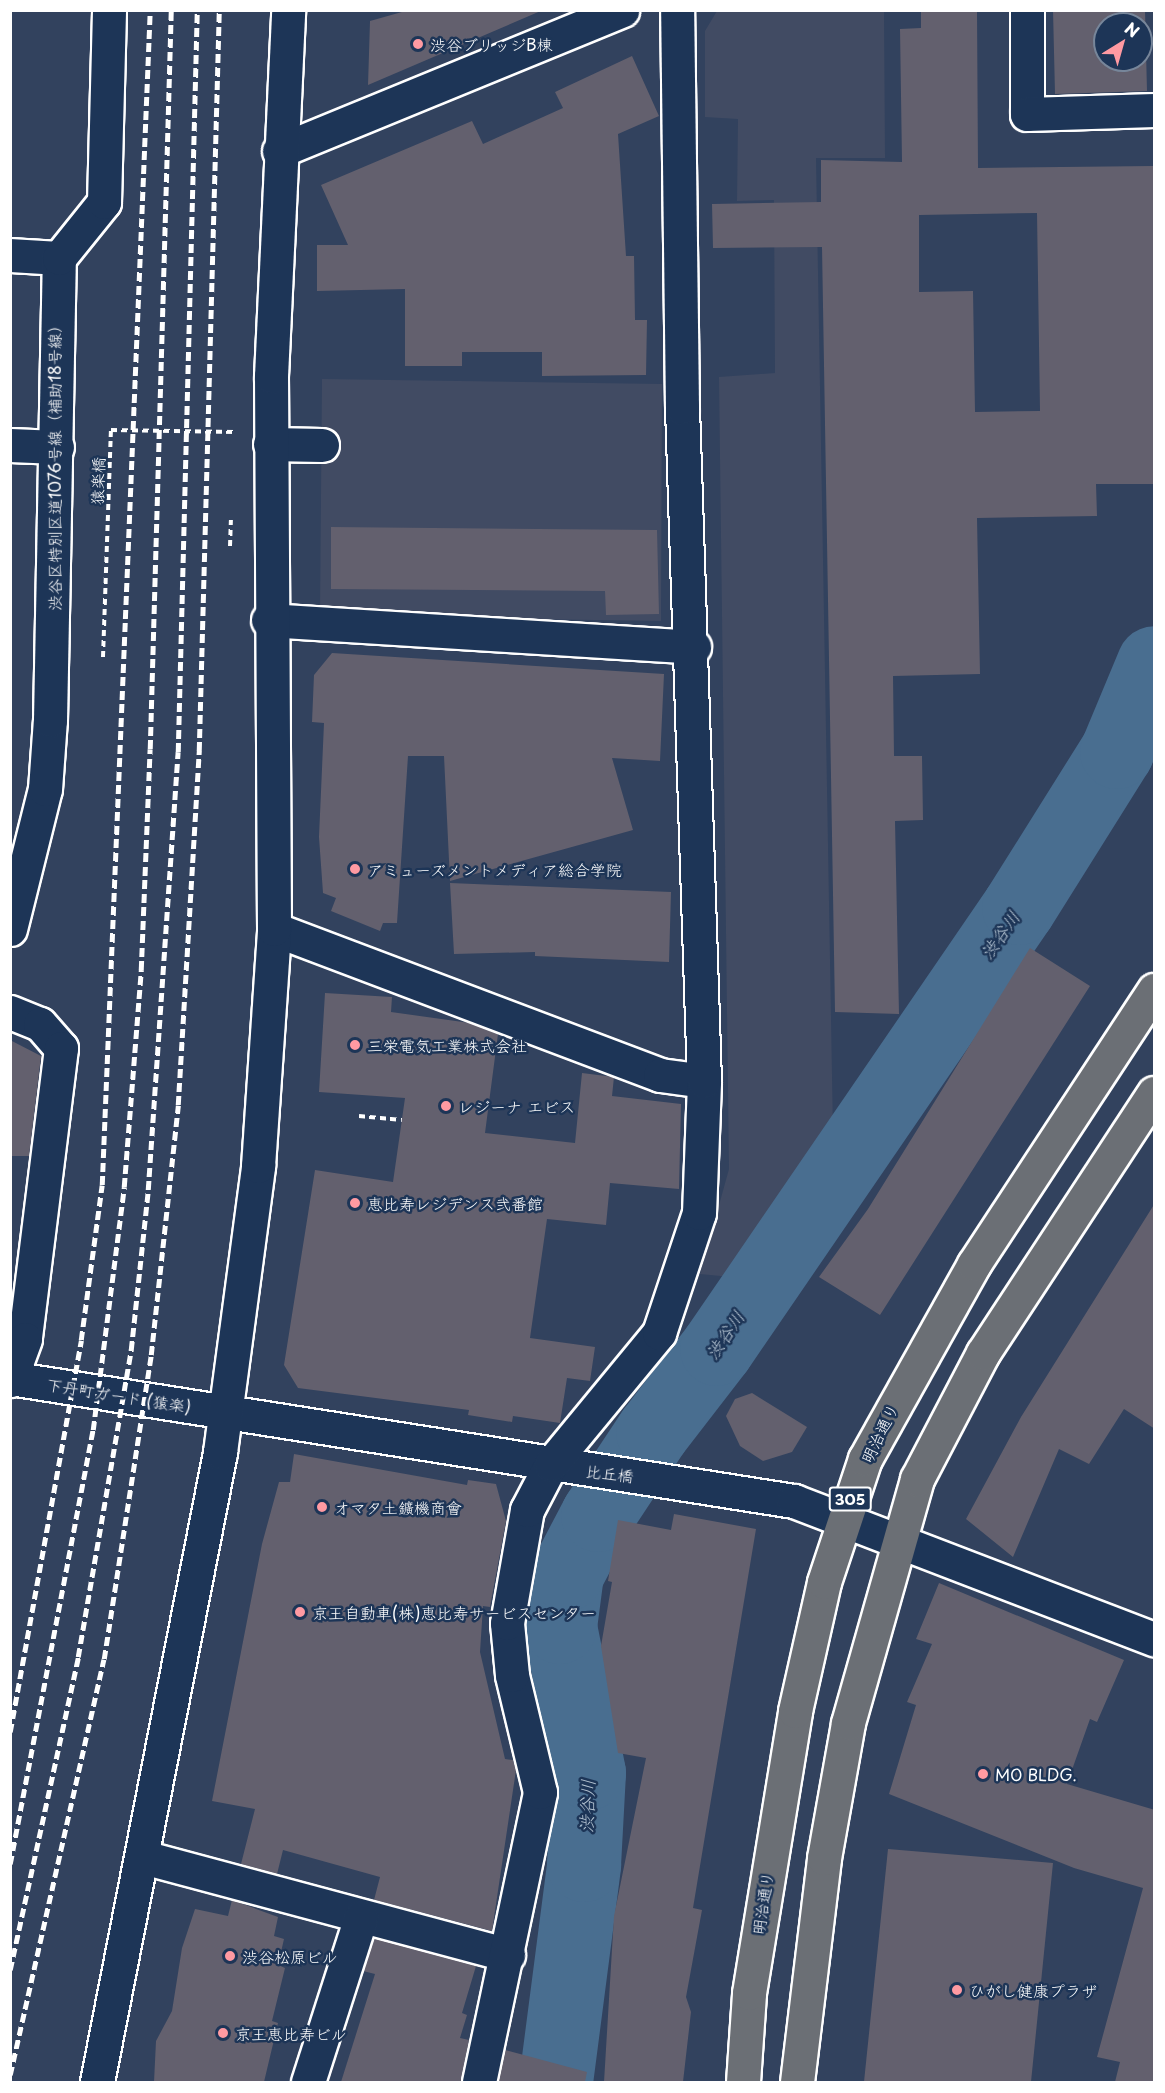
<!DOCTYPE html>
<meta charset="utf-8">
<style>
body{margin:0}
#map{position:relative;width:1165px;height:2093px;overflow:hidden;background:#32425e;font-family:"Playpen Sans","Klee One",sans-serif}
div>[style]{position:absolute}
.built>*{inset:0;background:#414b63}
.river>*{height:74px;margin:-37px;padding:0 37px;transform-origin:37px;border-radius:37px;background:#496e90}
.building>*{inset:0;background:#63606e}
.path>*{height:4px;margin-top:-2px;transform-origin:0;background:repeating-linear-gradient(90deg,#fff 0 6px,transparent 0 10.5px)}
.roads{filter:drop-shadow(2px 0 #fff) drop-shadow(-2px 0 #fff) drop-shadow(0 2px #fff) drop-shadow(0 -2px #fff)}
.minor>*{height:33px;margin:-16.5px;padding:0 16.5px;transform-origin:16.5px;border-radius:16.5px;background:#1d3557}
.major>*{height:33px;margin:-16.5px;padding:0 16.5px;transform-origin:16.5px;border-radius:16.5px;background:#6b6f75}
.rail>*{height:4.5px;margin-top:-2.25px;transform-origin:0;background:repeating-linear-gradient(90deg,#fff 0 9px,transparent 0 13.5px)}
.path-bridge>*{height:4px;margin-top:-2px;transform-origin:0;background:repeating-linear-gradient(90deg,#fff 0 6px,transparent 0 10.5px)}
.dots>*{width:16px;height:16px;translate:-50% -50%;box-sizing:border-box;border:3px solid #1d3557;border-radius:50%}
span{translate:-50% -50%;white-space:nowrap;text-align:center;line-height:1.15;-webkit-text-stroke:5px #1d3557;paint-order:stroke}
.shield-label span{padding:2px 4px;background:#1d3557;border:2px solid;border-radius:4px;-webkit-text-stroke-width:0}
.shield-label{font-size:15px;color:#fff;font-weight:700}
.poi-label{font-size:16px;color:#fff}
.left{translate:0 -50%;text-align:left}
.street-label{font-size:16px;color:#fff}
.water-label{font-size:18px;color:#b6c5d3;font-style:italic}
.frame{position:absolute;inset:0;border:12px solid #fff;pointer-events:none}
.north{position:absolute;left:1093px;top:12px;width:60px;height:60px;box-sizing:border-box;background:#1d3557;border:2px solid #77869a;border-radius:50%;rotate:37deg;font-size:16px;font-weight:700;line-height:24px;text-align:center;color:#fff}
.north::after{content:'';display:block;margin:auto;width:21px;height:27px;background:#ff9aa2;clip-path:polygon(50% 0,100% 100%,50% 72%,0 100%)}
</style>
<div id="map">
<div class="built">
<i style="clip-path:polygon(717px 11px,884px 11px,885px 158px,816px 158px,833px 1132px,731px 1277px,700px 1274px,729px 1169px,719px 377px,775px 373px,774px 200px,737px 201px,738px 119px,705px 117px,705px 31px)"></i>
<i style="clip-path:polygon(322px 379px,662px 384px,661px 621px,320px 616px)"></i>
</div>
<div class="river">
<i style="left:556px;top:2082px;width:219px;rotate:-82.6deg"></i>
<i style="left:584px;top:1865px;width:92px;rotate:-86.9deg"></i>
<i style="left:589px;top:1773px;width:149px;rotate:-101.2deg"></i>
<i style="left:560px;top:1627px;width:53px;rotate:-82.5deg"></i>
<i style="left:567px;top:1574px;width:67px;rotate:-62.3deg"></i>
<i style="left:598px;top:1515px;width:100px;rotate:-56.5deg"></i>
<i style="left:653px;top:1432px;width:105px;rotate:-52.4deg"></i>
<i style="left:717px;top:1349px;width:534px;rotate:-55.6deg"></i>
<i style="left:1019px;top:908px;width:184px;rotate:-57.9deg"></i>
<i style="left:1117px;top:752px;width:96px;rotate:-67.4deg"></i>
</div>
<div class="building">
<i style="clip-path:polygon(409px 10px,543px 10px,368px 85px,370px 21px)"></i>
<i style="clip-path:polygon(evenodd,921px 10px,977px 10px,978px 168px,1153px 166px,1155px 484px,1096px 484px,1097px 516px,977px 518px,980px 674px,893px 676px,894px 756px,922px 756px,923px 820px,895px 821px,899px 1014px,835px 1012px,822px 247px,713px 248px,712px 204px,821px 202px,821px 160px,902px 162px,900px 29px,921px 28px,921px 10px,1037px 213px,1040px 411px,975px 412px,973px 291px,919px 292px,919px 215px,1037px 213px)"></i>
<i style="clip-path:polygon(evenodd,1053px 10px,1145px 10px,1147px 91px,1055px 94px,1053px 10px,1105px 24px,1141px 24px,1141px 60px,1105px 60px,1105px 24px)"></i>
<i style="clip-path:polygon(632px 56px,659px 116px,618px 134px,626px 256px,634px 256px,635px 320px,647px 320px,646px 375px,542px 376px,542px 352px,462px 352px,462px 366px,405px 366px,405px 289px,317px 291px,317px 245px,348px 245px,321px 185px,472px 121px,483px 144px,563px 108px,555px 92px)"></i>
<i style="clip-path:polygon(331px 527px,657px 530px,659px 614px,606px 615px,605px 591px,331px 589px)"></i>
<i style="clip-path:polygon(332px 653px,664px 674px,660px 761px,612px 758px,633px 830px,450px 881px,444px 756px,408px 756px,397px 923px,383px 923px,380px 931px,331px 911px,336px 898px,323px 893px,319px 837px,324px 723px,312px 722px,314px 675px)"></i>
<i style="clip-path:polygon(450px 883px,671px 892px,669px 962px,535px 956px,535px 952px,454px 954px)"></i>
<i style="clip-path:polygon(1030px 948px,1090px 986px,880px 1315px,819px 1277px,868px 1209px)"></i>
<i style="clip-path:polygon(325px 993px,392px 997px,391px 1012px,470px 1023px,498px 1034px,485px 1133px,575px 1143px,582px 1073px,614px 1077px,612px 1096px,681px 1104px,679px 1189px,610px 1183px,606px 1225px,547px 1219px,530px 1338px,595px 1347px,590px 1381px,567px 1378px,560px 1423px,513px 1416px,512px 1422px,468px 1415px,469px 1410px,298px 1388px,284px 1365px,315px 1170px,393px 1182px,405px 1098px,319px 1092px)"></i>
<i style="clip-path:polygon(10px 1040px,41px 1056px,29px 1156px,10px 1156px)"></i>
<i style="clip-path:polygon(1155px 1203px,1155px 1429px,1124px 1409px,1089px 1464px,1059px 1449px,1013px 1557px,966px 1519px,1021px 1417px)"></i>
<i style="clip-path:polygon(752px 1393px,807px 1427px,792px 1452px,763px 1461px,740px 1446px,726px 1416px,735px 1399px)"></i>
<i style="clip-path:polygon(294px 1454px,467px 1485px,468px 1480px,496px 1484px,506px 1521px,490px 1607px,483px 1606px,480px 1652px,505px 1759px,513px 1760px,516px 1770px,492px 1931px,374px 1900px,380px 1877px,283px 1850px,277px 1874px,241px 1864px,255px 1809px,212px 1801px,262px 1544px,279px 1482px,290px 1482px)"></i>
<i style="clip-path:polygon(674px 1514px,756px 1529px,693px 1908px,702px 1910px,686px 1997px,691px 2012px,683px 2082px,604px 2082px,614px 1916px,646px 1758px,618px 1753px,601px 1646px,612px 1582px,608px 1581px,618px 1520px,671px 1530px)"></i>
<i style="clip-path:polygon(939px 1583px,1124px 1660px,1097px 1722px,1090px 1719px,1067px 1784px,1155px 1810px,1155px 2082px,1115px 2082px,1120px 2062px,1097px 2057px,1143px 1888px,1074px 1868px,889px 1794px,916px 1705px,907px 1702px,932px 1644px,916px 1639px)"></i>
<i style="clip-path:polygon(888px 1849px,1053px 1863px,1031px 2082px,864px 2082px)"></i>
<i style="clip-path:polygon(232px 1900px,278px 1917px,274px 1936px,284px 1939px,278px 1965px,285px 1968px,272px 2021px,278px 2023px,264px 2082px,154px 2082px,156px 2041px,172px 2011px,182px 1948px,195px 1909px,228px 1916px)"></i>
<i style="clip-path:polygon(374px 1938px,476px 1966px,462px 2013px,467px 2015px,460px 2038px,469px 2040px,461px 2082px,341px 2082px,375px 1974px,363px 1971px)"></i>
<i style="clip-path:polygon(505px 2050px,587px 2072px,585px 2082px,498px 2082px)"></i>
</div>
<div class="path">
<i style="left:230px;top:546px;width:26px;rotate:-88deg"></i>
<i style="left:103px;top:657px;width:227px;rotate:-88deg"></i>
<i style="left:359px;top:1116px;width:43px;rotate:5.3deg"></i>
</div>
<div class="roads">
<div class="minor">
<i style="left:1027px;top:10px;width:104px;rotate:90deg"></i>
<i style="left:1027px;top:114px;width:127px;rotate:-1.8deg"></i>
<i style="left:279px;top:151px;width:371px;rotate:-22.3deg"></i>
<i style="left:10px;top:255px;width:49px;rotate:3.5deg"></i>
<i style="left:270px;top:444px;width:52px;rotate:1.1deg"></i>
<i style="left:10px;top:445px;width:47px;rotate:2.4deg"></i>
<i style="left:268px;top:620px;width:427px;rotate:3.6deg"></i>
<i style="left:10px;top:929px;width:144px;rotate:-76deg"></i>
<i style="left:45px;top:789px;width:69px;rotate:-85.9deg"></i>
<i style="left:50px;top:720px;width:462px;rotate:-88.9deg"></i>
<i style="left:59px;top:258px;width:72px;rotate:-51.2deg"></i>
<i style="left:104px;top:202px;width:192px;rotate:-88.5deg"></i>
<i style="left:274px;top:929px;width:413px;rotate:20.7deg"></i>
<i style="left:660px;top:1075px;width:44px;rotate:7.8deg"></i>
<i style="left:10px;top:1012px;width:32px;rotate:22deg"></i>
<i style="left:40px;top:1024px;width:32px;rotate:49deg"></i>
<i style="left:61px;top:1048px;width:293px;rotate:97.1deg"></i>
<i style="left:25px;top:1339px;width:44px;rotate:110.1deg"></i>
<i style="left:10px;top:1378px;width:794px;rotate:8.92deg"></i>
<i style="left:794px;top:1501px;width:386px;rotate:21deg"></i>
<i style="left:143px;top:1857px;width:378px;rotate:15deg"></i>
<i style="left:97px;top:2082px;width:642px;rotate:-78.95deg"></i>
<i style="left:220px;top:1452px;width:289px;rotate:-82.4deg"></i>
<i style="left:258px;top:1166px;width:238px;rotate:-86.1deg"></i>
<i style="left:274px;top:929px;width:553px;rotate:-90.31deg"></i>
<i style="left:271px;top:376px;width:366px;rotate:-87.3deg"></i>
<i style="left:308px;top:2082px;width:173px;rotate:-72.2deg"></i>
<i style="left:479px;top:2082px;width:296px;rotate:-78.1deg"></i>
<i style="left:540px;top:1792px;width:120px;rotate:-103.5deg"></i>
<i style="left:512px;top:1675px;width:52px;rotate:-95.5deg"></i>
<i style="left:507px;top:1623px;width:115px;rotate:-80deg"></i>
<i style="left:527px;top:1510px;width:52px;rotate:-62.4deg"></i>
<i style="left:551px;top:1464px;width:170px;rotate:-50.5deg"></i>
<i style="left:659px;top:1333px;width:126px;rotate:-71.6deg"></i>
<i style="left:699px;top:1213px;width:132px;rotate:-87.8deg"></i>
<i style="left:704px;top:1081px;width:674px;rotate:-91.87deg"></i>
<i style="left:682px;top:407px;width:397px;rotate:-90.7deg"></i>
</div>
<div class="major">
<i style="left:743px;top:2082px;width:89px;rotate:-86.1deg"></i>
<i style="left:749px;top:1993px;width:286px;rotate:-80.7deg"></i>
<i style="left:795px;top:1711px;width:132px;rotate:-77.3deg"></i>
<i style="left:824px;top:1582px;width:130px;rotate:-71.6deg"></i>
<i style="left:865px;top:1459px;width:223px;rotate:-60.8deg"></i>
<i style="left:974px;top:1264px;width:328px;rotate:-56.7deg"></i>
<i style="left:797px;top:2082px;width:226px;rotate:-83.1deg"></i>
<i style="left:824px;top:1858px;width:137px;rotate:-79.9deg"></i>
<i style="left:848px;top:1723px;width:254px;rotate:-74.2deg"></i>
<i style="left:917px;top:1479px;width:142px;rotate:-62.4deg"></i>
<i style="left:983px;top:1353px;width:311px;rotate:-56.7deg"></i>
</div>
</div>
<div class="rail">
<i style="left:10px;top:1732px;width:398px;rotate:-79.7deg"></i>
<i style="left:81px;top:1340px;width:156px;rotate:-82.3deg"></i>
<i style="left:102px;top:1185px;width:1176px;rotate:-87.66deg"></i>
<i style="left:10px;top:1864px;width:442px;rotate:-79.2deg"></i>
<i style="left:93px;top:1430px;width:245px;rotate:-82.7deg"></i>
<i style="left:124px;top:1187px;width:218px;rotate:-85.5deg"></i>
<i style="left:141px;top:970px;width:221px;rotate:-87.7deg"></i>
<i style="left:150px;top:749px;width:739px;rotate:-88.37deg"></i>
<i style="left:10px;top:1970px;width:320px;rotate:-77.7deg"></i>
<i style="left:78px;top:1657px;width:312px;rotate:-80.2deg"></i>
<i style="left:131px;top:1350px;width:161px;rotate:-83.9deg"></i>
<i style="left:148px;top:1190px;width:439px;rotate:-86.1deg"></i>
<i style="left:178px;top:752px;width:742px;rotate:-88.53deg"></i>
<i style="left:10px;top:2075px;width:426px;rotate:-77.3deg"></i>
<i style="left:104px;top:1659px;width:308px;rotate:-81.2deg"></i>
<i style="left:151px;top:1355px;width:251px;rotate:-83.8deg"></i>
<i style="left:178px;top:1105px;width:355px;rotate:-86.6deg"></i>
<i style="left:199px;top:751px;width:741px;rotate:-88.45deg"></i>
</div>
<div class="path-bridge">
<i style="left:111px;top:430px;width:124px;rotate:0.9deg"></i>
</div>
<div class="dots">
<i style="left:418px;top:44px;background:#ff9aa2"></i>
<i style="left:355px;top:869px;background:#ff9aa2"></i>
<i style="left:355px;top:1045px;background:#ff9aa2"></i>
<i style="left:446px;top:1106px;background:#ff9aa2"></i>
<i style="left:355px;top:1203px;background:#ff9aa2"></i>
<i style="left:322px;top:1507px;background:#ff9aa2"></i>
<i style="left:300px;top:1612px;background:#ff9aa2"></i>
<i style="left:983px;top:1774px;background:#ff9aa2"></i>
<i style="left:230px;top:1956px;background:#ff9aa2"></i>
<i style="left:957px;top:1990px;background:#ff9aa2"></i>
<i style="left:223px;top:2033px;background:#ff9aa2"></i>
</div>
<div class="shield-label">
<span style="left:850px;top:1499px">305</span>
</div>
<div class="poi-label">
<span class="left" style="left:430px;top:44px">渋谷ブリッジB棟</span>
<span class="left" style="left:367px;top:869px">アミューズメントメディア総合学院</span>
<span class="left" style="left:367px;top:1045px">三栄電気工業株式会社</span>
<span class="left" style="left:458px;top:1106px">レジーナ エビス</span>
<span class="left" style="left:367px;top:1203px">恵比寿レジデンス弐番館</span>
<span class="left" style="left:334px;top:1507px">オマタ土鑛機商會</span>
<span class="left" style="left:312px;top:1612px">京王自動車(株)恵比寿サービスセンター</span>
<span class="left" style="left:995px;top:1774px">MO BLDG.</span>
<span class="left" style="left:242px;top:1956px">渋谷松原ビル</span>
<span class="left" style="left:969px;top:1990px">ひがし健康プラザ</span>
<span class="left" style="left:235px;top:2033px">京王恵比寿ビル</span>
</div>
<div class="street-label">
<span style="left:54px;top:464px;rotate:-90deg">渋谷区特別区道1076号線（補助18号線）</span>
<span style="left:97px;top:481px;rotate:-88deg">猿楽橋</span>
<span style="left:119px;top:1395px;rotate:9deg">下丹町ガード (猿楽)</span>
<span style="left:879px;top:1433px;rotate:-64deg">明治通り</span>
<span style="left:610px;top:1473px;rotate:7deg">比丘橋</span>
<span style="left:762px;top:1903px;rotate:-82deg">明治通り</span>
</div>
<div class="water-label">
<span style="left:1000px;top:935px;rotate:-55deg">渋谷川</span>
<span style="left:725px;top:1335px;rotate:-56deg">渋谷川</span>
<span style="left:587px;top:1806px;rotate:-88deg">渋谷川</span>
</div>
<div class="frame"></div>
<div class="north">N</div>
</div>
